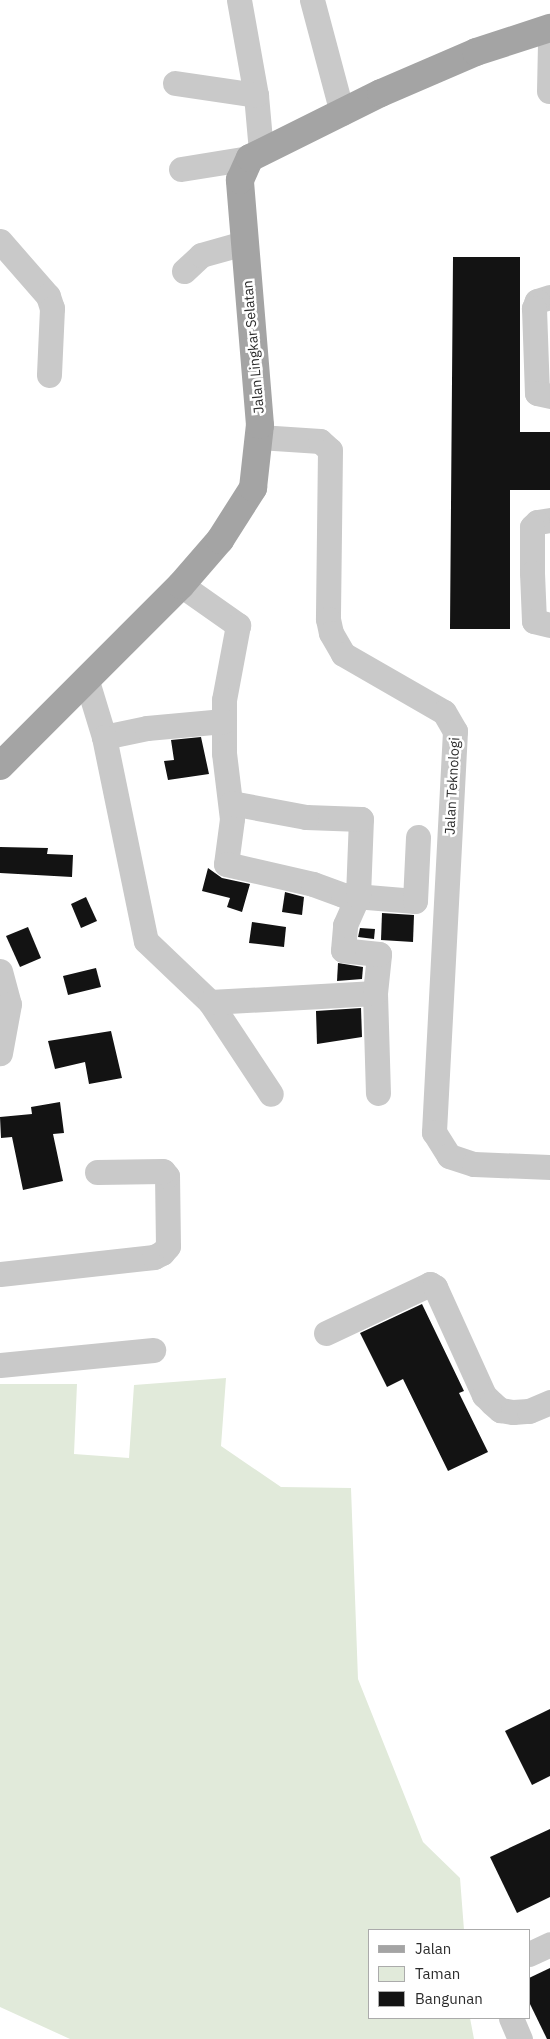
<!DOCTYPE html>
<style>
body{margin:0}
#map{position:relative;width:550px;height:2039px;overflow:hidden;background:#fff;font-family:"IBM Plex Sans",sans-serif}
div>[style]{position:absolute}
.green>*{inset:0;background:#e1eada}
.building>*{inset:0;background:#131313}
.minor>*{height:25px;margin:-12.5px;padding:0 12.5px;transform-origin:12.5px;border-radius:12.5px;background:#c9c9c9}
.major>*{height:28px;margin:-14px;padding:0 14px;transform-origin:14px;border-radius:14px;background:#a4a4a4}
span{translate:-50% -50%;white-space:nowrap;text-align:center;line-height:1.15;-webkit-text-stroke:5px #fff;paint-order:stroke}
.street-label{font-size:14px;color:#2c2c2c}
.legend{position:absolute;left:368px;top:1929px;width:162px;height:90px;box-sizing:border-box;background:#fff;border:1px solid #ababab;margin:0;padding:6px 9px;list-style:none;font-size:15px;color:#2c2c2c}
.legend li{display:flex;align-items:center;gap:10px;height:25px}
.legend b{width:25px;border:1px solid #ababab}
</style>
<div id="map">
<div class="green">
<i style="clip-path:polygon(226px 1378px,221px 1446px,281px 1487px,351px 1488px,358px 1679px,423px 1842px,460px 1878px,464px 1930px,369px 1930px,369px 2018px,470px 2018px,474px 2039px,70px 2039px,0 2007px,0 1384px,77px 1384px,74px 1454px,129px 1458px,134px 1385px)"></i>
</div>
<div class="building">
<i style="clip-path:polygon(453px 257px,520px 257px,520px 432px,550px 432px,550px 490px,510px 490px,510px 629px,450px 629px)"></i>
<i style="clip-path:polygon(201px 737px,209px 774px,168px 780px,164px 761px,174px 760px,171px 740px)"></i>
<i style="clip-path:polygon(0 847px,48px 848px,47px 854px,73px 855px,72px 877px,0 873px)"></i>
<i style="clip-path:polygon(208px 868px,222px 878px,250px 884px,242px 912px,227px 907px,230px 898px,202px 891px)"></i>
<i style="clip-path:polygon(285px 892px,304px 897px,302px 915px,282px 912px)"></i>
<i style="clip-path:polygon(86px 897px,97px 921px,81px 928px,71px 904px)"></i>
<i style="clip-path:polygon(382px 913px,414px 915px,413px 942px,381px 940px)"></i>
<i style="clip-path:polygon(252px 922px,286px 927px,284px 947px,249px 943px)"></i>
<i style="clip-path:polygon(28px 927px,41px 958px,20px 967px,6px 936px)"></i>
<i style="clip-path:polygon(360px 928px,375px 929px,374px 939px,358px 937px)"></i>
<i style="clip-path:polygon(338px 963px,363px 967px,362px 979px,337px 981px)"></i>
<i style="clip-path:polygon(96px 968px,101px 987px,68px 995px,63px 976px)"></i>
<i style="clip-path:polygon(361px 1008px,362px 1037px,317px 1044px,316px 1011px)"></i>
<i style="clip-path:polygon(111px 1031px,122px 1078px,89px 1084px,85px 1062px,55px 1069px,48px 1041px)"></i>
<i style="clip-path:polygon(60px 1102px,64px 1133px,53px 1134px,63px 1181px,23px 1190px,12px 1137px,1px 1138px,0 1117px,32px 1114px,31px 1107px)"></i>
<i style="clip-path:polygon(422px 1304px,464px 1391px,459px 1393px,488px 1452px,448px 1471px,403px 1379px,387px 1387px,360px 1333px)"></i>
<i style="clip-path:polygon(550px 1709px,550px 1776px,532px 1785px,505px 1731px)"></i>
<i style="clip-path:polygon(550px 1829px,550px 1897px,517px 1913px,490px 1857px)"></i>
<i style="clip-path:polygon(550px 1968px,550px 2039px,547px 2039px,529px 2002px,529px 1978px)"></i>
</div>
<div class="minor">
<i style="left:239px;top:0;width:97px;rotate:79.9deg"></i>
<i style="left:256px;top:95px;width:56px;rotate:84.9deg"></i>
<i style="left:312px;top:0;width:117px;rotate:75.1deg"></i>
<i style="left:175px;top:83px;width:82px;rotate:8.4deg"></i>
<i style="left:549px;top:91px;width:47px;rotate:-88.8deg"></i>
<i style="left:181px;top:169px;width:70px;rotate:-9.1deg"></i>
<i style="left:0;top:241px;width:73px;rotate:48.9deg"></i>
<i style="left:48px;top:296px;width:13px;rotate:72deg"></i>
<i style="left:52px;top:308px;width:67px;rotate:92.6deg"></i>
<i style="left:184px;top:271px;width:23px;rotate:-43deg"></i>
<i style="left:201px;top:255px;width:45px;rotate:-15.6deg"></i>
<i style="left:550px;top:297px;width:14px;rotate:163deg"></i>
<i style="left:537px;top:301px;width:8px;rotate:113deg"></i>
<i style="left:534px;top:308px;width:85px;rotate:88deg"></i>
<i style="left:537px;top:393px;width:13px;rotate:13deg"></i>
<i style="left:259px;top:437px;width:61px;rotate:3.8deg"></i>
<i style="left:320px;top:441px;width:13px;rotate:42deg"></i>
<i style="left:330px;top:450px;width:169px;rotate:90.7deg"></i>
<i style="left:328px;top:619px;width:14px;rotate:78deg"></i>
<i style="left:331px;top:633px;width:24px;rotate:60deg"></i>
<i style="left:343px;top:654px;width:116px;rotate:29.9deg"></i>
<i style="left:444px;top:712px;width:22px;rotate:60deg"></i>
<i style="left:455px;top:731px;width:402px;rotate:93deg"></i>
<i style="left:434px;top:1132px;width:28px;rotate:58deg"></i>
<i style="left:449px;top:1156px;width:26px;rotate:18deg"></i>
<i style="left:474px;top:1164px;width:76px;rotate:2.3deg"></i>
<i style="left:550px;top:520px;width:13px;rotate:171deg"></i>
<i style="left:537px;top:522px;width:7px;rotate:135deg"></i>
<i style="left:532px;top:527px;width:46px;rotate:90deg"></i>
<i style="left:532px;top:573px;width:48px;rotate:87.6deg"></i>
<i style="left:534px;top:621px;width:16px;rotate:14deg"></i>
<i style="left:181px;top:585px;width:70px;rotate:35.1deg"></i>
<i style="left:238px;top:625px;width:76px;rotate:100.6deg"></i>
<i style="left:224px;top:700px;width:53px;rotate:90deg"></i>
<i style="left:224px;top:753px;width:66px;rotate:83.1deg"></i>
<i style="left:232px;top:819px;width:45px;rotate:97.6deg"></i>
<i style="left:226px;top:864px;width:89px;rotate:12.9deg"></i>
<i style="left:313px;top:884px;width:32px;rotate:20deg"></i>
<i style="left:343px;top:895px;width:72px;rotate:4.8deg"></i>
<i style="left:415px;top:901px;width:64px;rotate:-87.3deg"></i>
<i style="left:86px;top:678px;width:62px;rotate:73deg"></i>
<i style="left:104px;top:737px;width:44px;rotate:-11.8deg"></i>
<i style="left:147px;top:728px;width:77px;rotate:-5.2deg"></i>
<i style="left:104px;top:737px;width:208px;rotate:78.4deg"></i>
<i style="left:146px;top:941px;width:88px;rotate:43.6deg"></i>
<i style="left:210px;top:1002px;width:110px;rotate:56.5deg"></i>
<i style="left:0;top:971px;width:34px;rotate:75deg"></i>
<i style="left:9px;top:1004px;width:50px;rotate:100.4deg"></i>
<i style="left:375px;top:993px;width:100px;rotate:88.3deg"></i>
<i style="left:210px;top:1002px;width:165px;rotate:-3.1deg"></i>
<i style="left:375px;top:993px;width:39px;rotate:-84deg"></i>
<i style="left:379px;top:954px;width:36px;rotate:-174deg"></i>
<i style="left:343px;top:950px;width:25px;rotate:-85deg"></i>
<i style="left:345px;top:925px;width:32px;rotate:-66deg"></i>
<i style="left:358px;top:896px;width:77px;rotate:-87.8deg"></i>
<i style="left:361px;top:819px;width:55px;rotate:-177.9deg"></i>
<i style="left:306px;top:817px;width:76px;rotate:-169.4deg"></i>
<i style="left:0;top:1274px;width:155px;rotate:-6.3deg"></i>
<i style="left:154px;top:1257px;width:9px;rotate:-27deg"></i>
<i style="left:162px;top:1253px;width:9px;rotate:-49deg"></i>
<i style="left:168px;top:1246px;width:70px;rotate:-90.8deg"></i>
<i style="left:167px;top:1176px;width:6px;rotate:-129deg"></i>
<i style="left:163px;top:1171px;width:66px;rotate:179.1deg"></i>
<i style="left:326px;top:1333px;width:115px;rotate:-25.2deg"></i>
<i style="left:430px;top:1284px;width:6px;rotate:31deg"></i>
<i style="left:435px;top:1287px;width:119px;rotate:65.6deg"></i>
<i style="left:484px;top:1395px;width:11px;rotate:45deg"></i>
<i style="left:492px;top:1403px;width:11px;rotate:41deg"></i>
<i style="left:500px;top:1410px;width:13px;rotate:9deg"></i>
<i style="left:513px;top:1412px;width:16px;rotate:-4deg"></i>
<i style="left:529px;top:1411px;width:23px;rotate:-23deg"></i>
<i style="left:0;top:1365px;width:154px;rotate:-5.6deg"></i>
<i style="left:529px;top:1954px;width:23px;rotate:-25deg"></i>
<i style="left:511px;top:2018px;width:23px;rotate:67deg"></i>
</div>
<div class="major">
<i style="left:0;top:766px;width:256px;rotate:-45deg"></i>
<i style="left:181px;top:585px;width:60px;rotate:-49.1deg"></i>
<i style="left:220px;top:540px;width:62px;rotate:-57.6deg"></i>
<i style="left:253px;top:488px;width:63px;rotate:-83.7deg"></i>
<i style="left:260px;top:425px;width:246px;rotate:-94.7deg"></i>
<i style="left:240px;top:180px;width:24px;rotate:-66deg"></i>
<i style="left:250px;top:158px;width:146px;rotate:-26.4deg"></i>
<i style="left:381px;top:93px;width:103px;rotate:-23.3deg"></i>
<i style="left:476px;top:52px;width:78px;rotate:-18deg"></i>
</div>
<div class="street-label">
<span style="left:253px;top:347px;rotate:-95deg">Jalan Lingkar Selatan</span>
<span style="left:452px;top:786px;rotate:-87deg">Jalan Teknologi</span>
</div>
<ul class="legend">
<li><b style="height:6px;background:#a4a4a4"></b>Jalan</li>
<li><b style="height:14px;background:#e1eada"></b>Taman</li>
<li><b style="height:14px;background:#131313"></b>Bangunan</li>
</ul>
</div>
